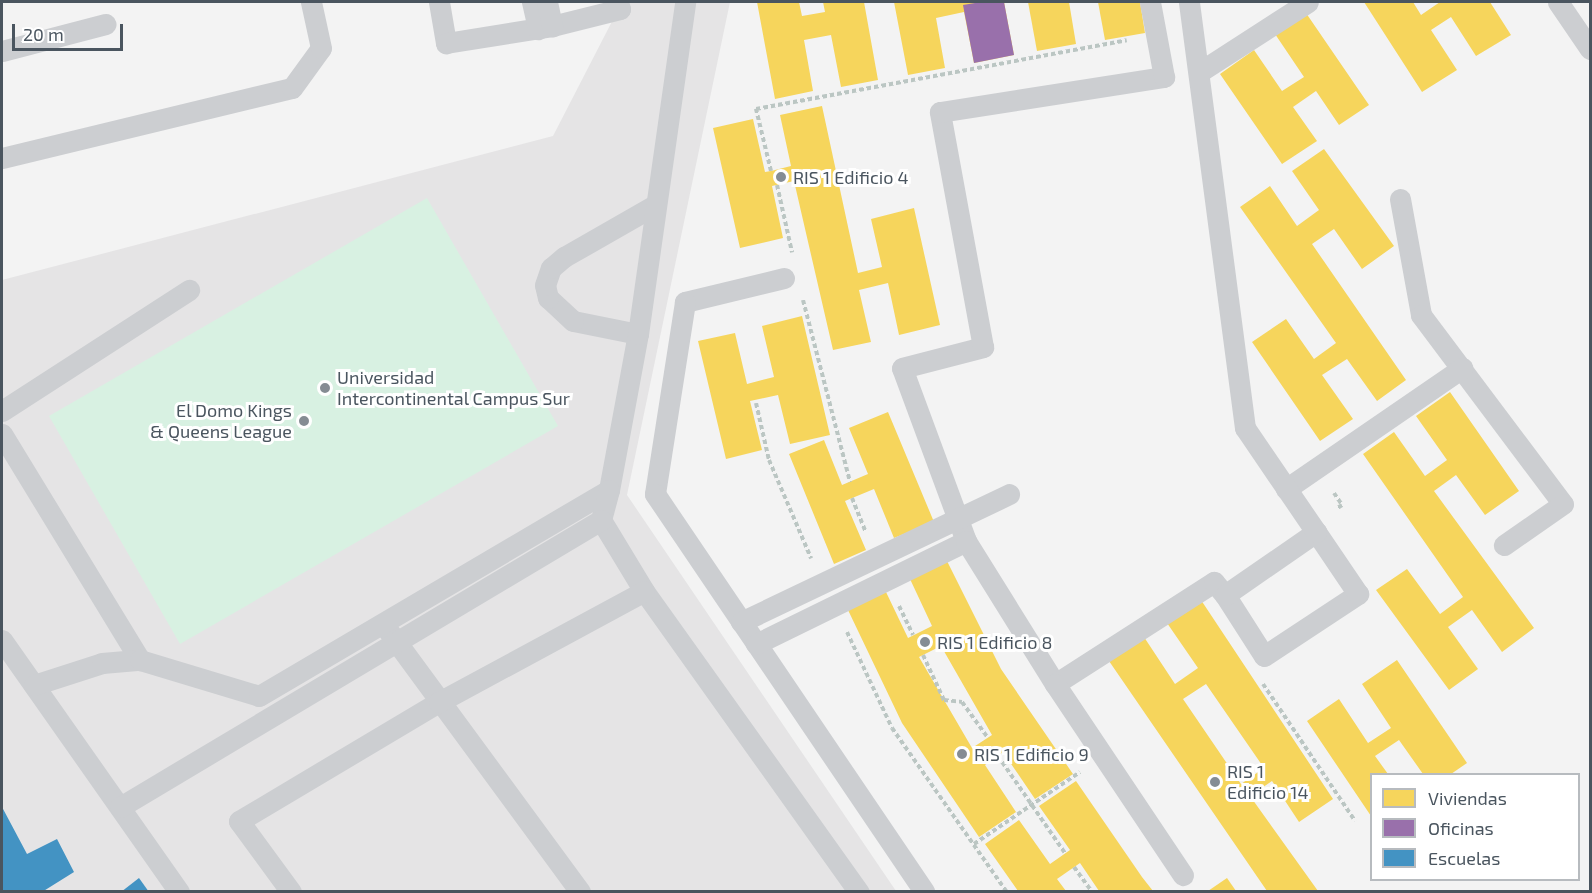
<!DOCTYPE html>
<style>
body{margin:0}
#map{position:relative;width:1592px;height:893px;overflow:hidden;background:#f3f3f3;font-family:"Exo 2",sans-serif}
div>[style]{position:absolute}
.education>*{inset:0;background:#e5e4e5}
.green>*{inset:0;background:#d8f1e2}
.homes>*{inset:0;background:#f6d55c}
.offices>*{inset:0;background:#9970ab}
.schools>*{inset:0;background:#4393c3}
.path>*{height:4px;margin-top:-2px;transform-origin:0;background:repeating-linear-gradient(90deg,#bbc6c3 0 4.5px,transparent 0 7.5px)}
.lane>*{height:21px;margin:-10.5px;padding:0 10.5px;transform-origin:10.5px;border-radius:10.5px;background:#ccced1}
.dots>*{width:16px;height:16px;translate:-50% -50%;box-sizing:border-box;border:3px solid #fff;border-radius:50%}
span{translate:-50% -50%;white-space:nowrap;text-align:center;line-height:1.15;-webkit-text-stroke:6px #fff;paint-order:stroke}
.poi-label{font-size:18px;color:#4a555f}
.left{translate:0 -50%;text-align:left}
.right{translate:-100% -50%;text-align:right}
.frame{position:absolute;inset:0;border:3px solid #4a555f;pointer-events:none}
.legend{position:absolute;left:1370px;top:773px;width:210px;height:108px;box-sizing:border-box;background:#fff;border:2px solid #b7bbbf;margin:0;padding:8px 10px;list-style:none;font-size:18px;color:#4a555f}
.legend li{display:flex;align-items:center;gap:12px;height:30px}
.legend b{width:30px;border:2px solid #b7bbbf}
.scale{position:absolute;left:12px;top:24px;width:111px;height:27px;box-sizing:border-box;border:3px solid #4a555f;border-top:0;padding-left:8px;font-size:18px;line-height:21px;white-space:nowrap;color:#4a555f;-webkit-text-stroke:4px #fff;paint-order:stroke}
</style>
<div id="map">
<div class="education">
<i style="clip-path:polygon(622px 2px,730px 2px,627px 495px,896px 891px,2px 892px,2px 280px,553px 136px)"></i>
</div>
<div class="green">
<i style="clip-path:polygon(427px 198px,558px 426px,180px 644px,49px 416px)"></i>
</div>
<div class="homes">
<i style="clip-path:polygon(757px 2px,799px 2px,802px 16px,825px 12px,823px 2px,864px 2px,878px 80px,841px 87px,831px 35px,804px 40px,813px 91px,775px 99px)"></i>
<i style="clip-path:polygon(894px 2px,1004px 2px,1014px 55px,974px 63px,964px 12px,936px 18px,945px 68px,908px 75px)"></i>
<i style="clip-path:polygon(1028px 2px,1069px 2px,1076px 44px,1037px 51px)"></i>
<i style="clip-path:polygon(1098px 2px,1140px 2px,1145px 33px,1105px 40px)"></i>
<i style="clip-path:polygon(1364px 2px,1413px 2px,1421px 15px,1440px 2px,1490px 2px,1511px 35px,1476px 56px,1451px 17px,1431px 30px,1457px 70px,1422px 92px)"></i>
<i style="clip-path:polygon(1306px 13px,1369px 105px,1339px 125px,1316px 91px,1293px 107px,1317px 141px,1282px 164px,1220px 74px,1254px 50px,1282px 91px,1304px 77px,1275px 34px)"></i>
<i style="clip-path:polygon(822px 106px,858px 273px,882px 267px,871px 219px,914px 208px,940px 325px,899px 335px,888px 283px,859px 290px,871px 342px,833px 350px,794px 181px,772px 186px,783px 238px,740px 248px,713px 128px,753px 119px,765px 172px,771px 171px,791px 166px,780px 115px)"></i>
<i style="clip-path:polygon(1324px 149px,1394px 246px,1362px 269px,1334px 229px,1312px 244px,1406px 380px,1377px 401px,1347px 359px,1322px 375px,1353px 419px,1320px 441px,1252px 342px,1286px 319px,1314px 359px,1336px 343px,1240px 207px,1270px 186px,1297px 226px,1319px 210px,1292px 171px)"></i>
<i style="clip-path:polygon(802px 316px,830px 435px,790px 444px,778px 395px,750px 401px,762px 450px,726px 459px,698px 341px,735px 333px,747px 384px,774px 377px,762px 326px)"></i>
<i style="clip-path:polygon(1450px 392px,1519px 491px,1485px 515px,1456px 475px,1434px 491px,1534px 628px,1502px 652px,1472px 610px,1448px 627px,1478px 669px,1449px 690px,1376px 590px,1407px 569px,1440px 614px,1463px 597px,1363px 454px,1394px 432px,1425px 476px,1447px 460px,1416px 416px)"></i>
<i style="clip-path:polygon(888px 412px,934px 522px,894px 538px,874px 489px,845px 501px,866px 550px,834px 564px,789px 454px,824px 440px,842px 485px,868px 474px,849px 428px)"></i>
<i style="clip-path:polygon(evenodd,947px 561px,1001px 669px,1073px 774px,1035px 799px,1003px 752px,985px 765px,1016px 812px,979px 837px,902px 723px,848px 610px,886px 592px,908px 638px,932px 626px,910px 579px,947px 561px,941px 646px,992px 735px,972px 748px,919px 657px,941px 646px)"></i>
<i style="clip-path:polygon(evenodd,1201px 600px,1333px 799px,1299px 822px,1272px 781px,1250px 796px,1318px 891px,1267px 891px,1109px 661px,1144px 637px,1175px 684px,1198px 668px,1167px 623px,1201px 600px,1206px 684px,1264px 768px,1241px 784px,1183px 699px,1206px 684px)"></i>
<i style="clip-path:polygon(1397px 660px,1467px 763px,1451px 774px,1423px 774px,1399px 740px,1375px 756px,1388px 774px,1371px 774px,1371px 816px,1307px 721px,1339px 699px,1368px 743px,1391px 728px,1362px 684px)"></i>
<i style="clip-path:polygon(1076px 781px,1142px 877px,1153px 891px,1099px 891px,1080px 863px,1057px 879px,1066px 891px,1018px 891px,985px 844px,1019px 820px,1050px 864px,1070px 850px,1039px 806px)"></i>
<i style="clip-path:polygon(1227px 878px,1236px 891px,1208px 891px)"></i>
</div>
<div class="offices">
<i style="clip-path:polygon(981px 2px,1004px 2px,1014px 55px,974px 63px,963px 5px)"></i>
</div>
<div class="schools">
<i style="clip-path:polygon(2px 807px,27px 854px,57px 839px,74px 872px,42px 892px,2px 892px)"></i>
<i style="clip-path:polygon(139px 878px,149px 892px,121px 892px)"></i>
</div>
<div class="path">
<i style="left:771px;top:171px;width:64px;rotate:-103.6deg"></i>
<i style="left:756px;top:109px;width:377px;rotate:-10.5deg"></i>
<i style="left:777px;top:185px;width:69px;rotate:77.4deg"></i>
<i style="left:803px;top:300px;width:188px;rotate:75.5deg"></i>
<i style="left:756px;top:403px;width:58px;rotate:77.2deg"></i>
<i style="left:769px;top:460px;width:107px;rotate:66.8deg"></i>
<i style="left:1334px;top:493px;width:14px;rotate:56deg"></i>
<i style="left:1342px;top:505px;width:7px;rotate:146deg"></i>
<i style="left:852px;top:498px;width:35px;rotate:68deg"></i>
<i style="left:899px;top:606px;width:32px;rotate:64deg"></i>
<i style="left:847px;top:632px;width:106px;rotate:64.9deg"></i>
<i style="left:892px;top:728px;width:200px;rotate:55deg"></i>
<i style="left:923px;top:655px;width:50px;rotate:65deg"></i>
<i style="left:944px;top:700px;width:18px;rotate:6deg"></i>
<i style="left:962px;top:702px;width:44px;rotate:54.2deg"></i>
<i style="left:1263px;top:684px;width:165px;rotate:56.1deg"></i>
<i style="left:998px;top:756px;width:118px;rotate:55.4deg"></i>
<i style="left:974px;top:844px;width:128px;rotate:-34.2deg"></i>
<i style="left:1074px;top:867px;width:31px;rotate:54deg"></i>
</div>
<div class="lane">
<i style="left:439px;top:2px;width:42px;rotate:80.3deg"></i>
<i style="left:446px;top:43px;width:107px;rotate:-9.1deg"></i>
<i style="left:552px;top:26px;width:70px;rotate:-14deg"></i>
<i style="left:620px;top:9px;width:7px;rotate:-106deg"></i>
<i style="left:532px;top:2px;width:28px;rotate:77deg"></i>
<i style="left:547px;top:2px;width:25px;rotate:78deg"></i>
<i style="left:1558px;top:2px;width:57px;rotate:55.8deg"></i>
<i style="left:2px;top:51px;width:107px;rotate:-14.6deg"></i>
<i style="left:1201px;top:71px;width:127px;rotate:-32.8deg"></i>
<i style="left:2px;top:158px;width:298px;rotate:-13.6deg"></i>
<i style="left:292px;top:88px;width:49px;rotate:-54.1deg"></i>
<i style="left:321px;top:48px;width:47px;rotate:-102.3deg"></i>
<i style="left:1400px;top:199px;width:118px;rotate:79.7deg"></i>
<i style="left:1421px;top:315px;width:236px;rotate:53.1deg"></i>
<i style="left:1563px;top:504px;width:72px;rotate:145.2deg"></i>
<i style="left:784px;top:278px;width:102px;rotate:166.4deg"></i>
<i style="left:685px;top:302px;width:194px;rotate:98.9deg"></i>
<i style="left:655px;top:494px;width:480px;rotate:55.9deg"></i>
<i style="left:638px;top:334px;width:66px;rotate:-168.7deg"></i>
<i style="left:573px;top:321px;width:34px;rotate:-137deg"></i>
<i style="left:548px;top:298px;width:13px;rotate:-103deg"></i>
<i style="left:545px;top:285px;width:18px;rotate:-71deg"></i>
<i style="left:551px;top:268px;width:17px;rotate:-40deg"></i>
<i style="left:564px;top:257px;width:105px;rotate:-29.7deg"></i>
<i style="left:2px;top:411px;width:223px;rotate:-32.9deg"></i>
<i style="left:2px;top:434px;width:265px;rotate:58.6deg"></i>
<i style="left:1286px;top:489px;width:214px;rotate:-34.5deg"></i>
<i style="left:609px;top:490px;width:159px;rotate:-79.5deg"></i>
<i style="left:638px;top:334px;width:335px;rotate:-81.9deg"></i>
<i style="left:601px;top:520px;width:83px;rotate:58.8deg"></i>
<i style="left:644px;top:591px;width:370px;rotate:54.5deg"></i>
<i style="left:966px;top:541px;width:184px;rotate:-110.3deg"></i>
<i style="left:902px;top:368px;width:84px;rotate:-14.5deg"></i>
<i style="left:983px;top:347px;width:239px;rotate:-100.4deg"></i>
<i style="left:940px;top:112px;width:227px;rotate:-8.9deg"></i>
<i style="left:1164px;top:77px;width:76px;rotate:-100.6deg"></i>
<i style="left:1225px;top:595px;width:72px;rotate:57.4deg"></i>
<i style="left:1264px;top:656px;width:113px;rotate:-33.4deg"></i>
<i style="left:1358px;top:594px;width:75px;rotate:-124.1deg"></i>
<i style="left:741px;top:622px;width:297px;rotate:-25.5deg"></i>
<i style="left:387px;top:629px;width:326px;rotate:53.7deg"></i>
<i style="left:2px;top:640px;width:308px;rotate:54.9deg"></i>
<i style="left:756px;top:644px;width:234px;rotate:-26.1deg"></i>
<i style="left:966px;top:541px;width:168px;rotate:58.1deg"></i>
<i style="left:1055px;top:684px;width:189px;rotate:-32.7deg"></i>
<i style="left:1214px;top:582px;width:17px;rotate:50deg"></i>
<i style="left:1225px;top:595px;width:111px;rotate:-34.7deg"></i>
<i style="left:1316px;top:532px;width:126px;rotate:-124.3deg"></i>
<i style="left:1245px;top:428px;width:430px;rotate:-97.5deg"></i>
<i style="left:1055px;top:684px;width:230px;rotate:56.2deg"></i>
<i style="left:34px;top:685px;width:71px;rotate:-17.9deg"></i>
<i style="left:102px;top:663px;width:38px;rotate:-5deg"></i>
<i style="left:140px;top:660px;width:124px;rotate:16.8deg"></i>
<i style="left:259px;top:696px;width:406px;rotate:-30.5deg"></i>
<i style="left:609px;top:490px;width:31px;rotate:105deg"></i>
<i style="left:601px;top:520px;width:560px;rotate:149.18deg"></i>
<i style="left:291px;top:892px;width:88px;rotate:-126.2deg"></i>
<i style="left:239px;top:821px;width:233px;rotate:-30.8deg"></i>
<i style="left:439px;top:702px;width:233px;rotate:-28.4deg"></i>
</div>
<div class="dots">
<i style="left:781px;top:177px;background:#858c93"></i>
<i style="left:325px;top:388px;background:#858c93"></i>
<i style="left:304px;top:421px;background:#858c93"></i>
<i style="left:925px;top:642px;background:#858c93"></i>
<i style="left:962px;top:754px;background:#858c93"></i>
<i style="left:1215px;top:782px;background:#858c93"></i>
</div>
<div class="poi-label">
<span class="left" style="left:793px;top:177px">RIS 1 Edificio 4</span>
<span class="left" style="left:337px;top:388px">Universidad<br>Intercontinental Campus Sur</span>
<span class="right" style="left:292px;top:421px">El Domo Kings<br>&amp; Queens League</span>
<span class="left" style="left:937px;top:642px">RIS 1 Edificio 8</span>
<span class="left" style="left:974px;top:754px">RIS 1 Edificio 9</span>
<span class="left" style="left:1227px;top:782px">RIS 1<br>Edificio 14</span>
</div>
<div class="frame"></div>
<ul class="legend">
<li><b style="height:16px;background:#f6d55c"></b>Viviendas</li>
<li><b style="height:16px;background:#9970ab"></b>Oficinas</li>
<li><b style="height:16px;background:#4393c3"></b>Escuelas</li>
</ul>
<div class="scale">20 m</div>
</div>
